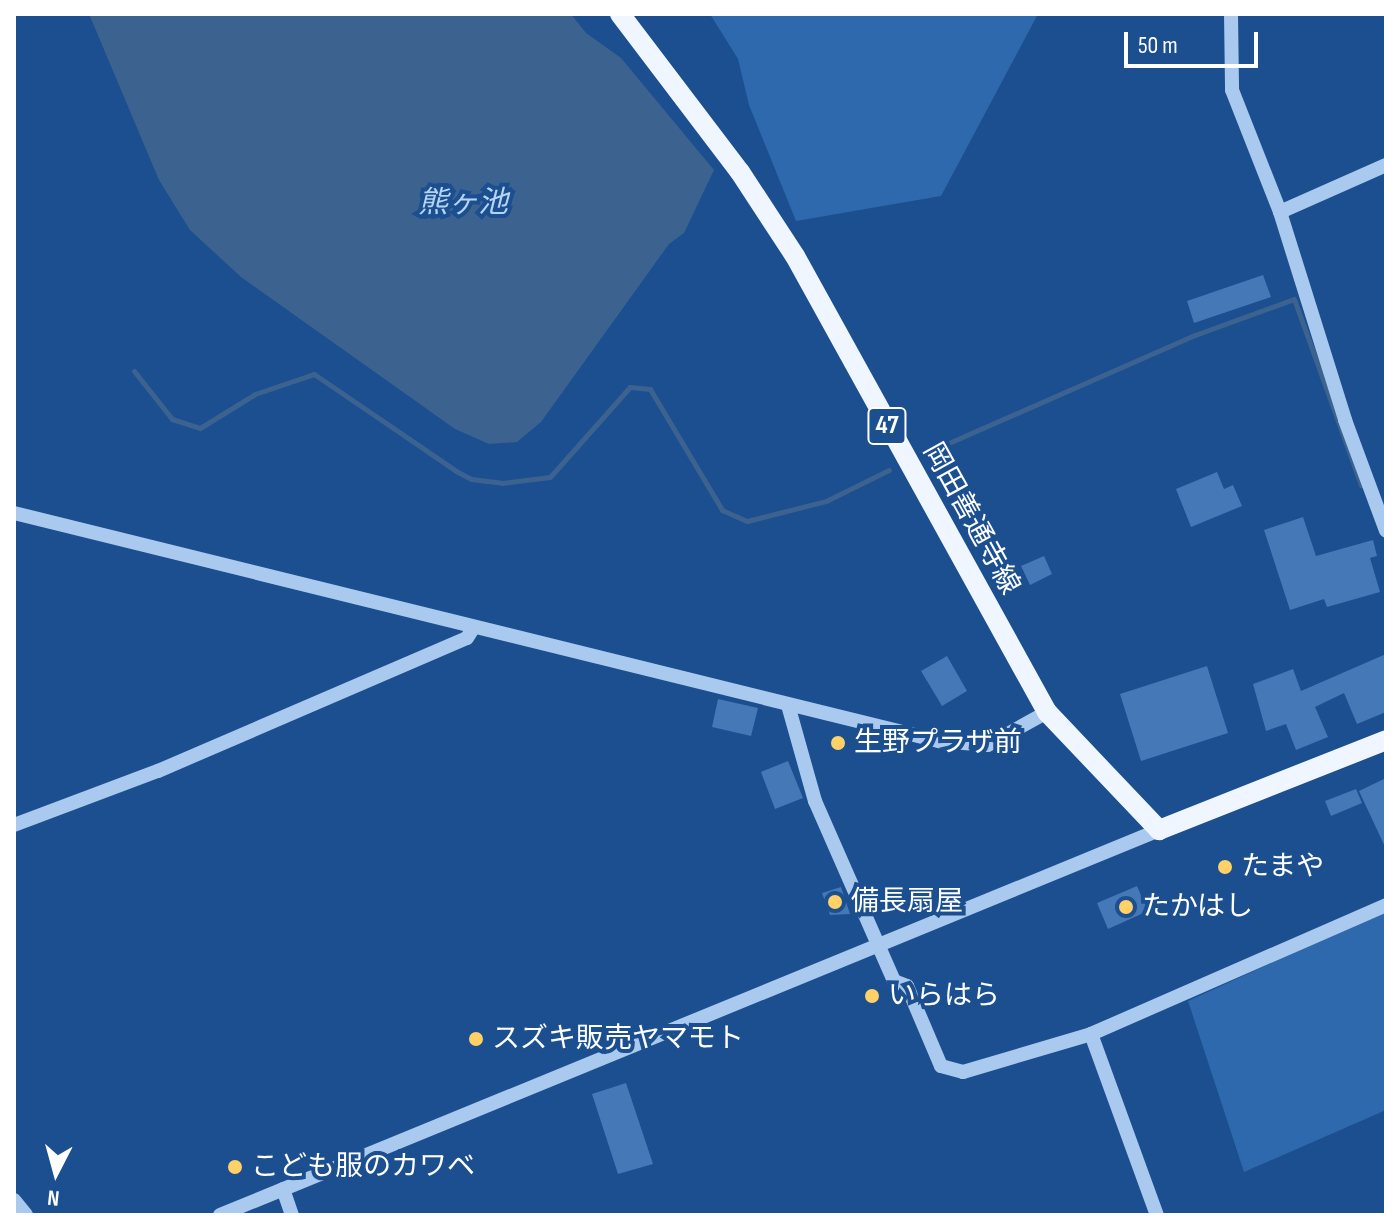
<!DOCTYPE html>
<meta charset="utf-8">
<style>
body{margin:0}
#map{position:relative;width:1400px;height:1229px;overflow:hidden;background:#1b4f8f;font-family:"Sofia Sans Condensed","Noto Sans JP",sans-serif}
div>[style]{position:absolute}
.green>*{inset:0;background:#2e69ad}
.water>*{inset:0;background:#3c6290}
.stream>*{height:5px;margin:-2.5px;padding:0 2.5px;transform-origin:2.5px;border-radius:2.5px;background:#3c6290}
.building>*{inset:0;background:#4478b7}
.minor>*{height:14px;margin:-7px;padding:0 7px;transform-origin:7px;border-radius:7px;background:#a9c9ee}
.major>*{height:20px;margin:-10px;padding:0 10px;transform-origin:10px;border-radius:10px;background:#f0f6ff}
.dots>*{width:22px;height:22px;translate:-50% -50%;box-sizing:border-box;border:4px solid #1b4f8f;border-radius:50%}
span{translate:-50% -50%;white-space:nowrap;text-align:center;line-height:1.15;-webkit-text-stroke:8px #1b4f8f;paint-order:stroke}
.shield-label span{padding:2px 6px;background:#1b4f8f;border:2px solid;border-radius:6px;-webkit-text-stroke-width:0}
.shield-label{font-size:26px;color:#fff;font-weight:700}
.street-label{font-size:28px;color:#fff}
.poi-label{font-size:28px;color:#fff}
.left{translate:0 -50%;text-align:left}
.water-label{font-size:30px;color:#b5d3f5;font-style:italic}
.frame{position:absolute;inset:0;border:16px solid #fff;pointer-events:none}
.north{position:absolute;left:16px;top:1133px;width:80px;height:80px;-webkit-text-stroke:6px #1b4f8f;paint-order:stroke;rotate:186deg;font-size:22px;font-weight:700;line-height:32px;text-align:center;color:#fff}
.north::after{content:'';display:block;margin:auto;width:28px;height:36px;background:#fff;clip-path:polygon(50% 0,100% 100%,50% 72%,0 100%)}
.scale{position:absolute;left:1124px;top:32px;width:134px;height:36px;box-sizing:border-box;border:4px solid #fff;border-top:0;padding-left:10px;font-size:24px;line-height:28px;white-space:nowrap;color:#fff;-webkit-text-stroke:6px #1b4f8f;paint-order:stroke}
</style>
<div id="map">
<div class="green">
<i style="clip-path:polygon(710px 14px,1038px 14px,941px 196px,796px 221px,749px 105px,738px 59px)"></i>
<i style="clip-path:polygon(1386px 911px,1386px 1110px,1244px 1172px,1188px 1001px)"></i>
</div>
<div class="water">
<i style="clip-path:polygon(89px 14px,571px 14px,586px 33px,621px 58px,714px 170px,684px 233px,669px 244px,541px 422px,517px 442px,489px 444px,455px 429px,241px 277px,190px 230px,159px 180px)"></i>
</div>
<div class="stream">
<i style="left:134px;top:371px;width:61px;rotate:51.6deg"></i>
<i style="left:172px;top:419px;width:29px;rotate:18deg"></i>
<i style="left:200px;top:428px;width:65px;rotate:-31.7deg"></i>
<i style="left:255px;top:394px;width:62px;rotate:-18.7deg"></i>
<i style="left:314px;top:374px;width:172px;rotate:34.3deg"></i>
<i style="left:456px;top:471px;width:17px;rotate:28deg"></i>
<i style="left:471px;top:479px;width:31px;rotate:7deg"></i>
<i style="left:502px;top:483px;width:48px;rotate:-7.1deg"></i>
<i style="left:550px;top:477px;width:120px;rotate:-48.4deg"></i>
<i style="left:630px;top:387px;width:20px;rotate:6deg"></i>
<i style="left:650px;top:389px;width:141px;rotate:59.2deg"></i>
<i style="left:722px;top:510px;width:27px;rotate:24deg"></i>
<i style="left:747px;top:521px;width:81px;rotate:-14.2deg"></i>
<i style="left:826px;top:501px;width:70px;rotate:-26.2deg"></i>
<i style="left:926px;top:453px;width:294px;rotate:-23.7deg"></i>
<i style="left:1195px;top:335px;width:105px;rotate:-20deg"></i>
<i style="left:1294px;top:299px;width:198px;rotate:70.2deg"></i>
</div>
<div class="building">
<i style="clip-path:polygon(1263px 275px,1271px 297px,1194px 323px,1187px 301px)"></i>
<i style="clip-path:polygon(1217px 472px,1224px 489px,1233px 485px,1242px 506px,1191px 527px,1176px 489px)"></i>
<i style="clip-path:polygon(1303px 517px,1316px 556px,1373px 540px,1377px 556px,1370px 558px,1380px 592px,1327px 607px,1324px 599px,1290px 610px,1264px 530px)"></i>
<i style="clip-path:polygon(1044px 556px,1052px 574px,1030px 585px,1021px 566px)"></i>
<i style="clip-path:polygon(1386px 654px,1386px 712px,1357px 724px,1344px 693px,1315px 707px,1328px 737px,1296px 750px,1286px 724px,1266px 731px,1253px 684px,1293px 669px,1301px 691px)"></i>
<i style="clip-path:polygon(947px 656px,967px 691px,942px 706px,921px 671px)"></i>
<i style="clip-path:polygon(1207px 666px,1228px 733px,1141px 761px,1120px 694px)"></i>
<i style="clip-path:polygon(718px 699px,758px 708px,751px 736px,712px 727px)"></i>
<i style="clip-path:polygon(788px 761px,803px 798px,775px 809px,761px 772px)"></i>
<i style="clip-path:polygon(1386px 778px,1386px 849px,1359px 791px)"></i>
<i style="clip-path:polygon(1356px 789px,1362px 803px,1331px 816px,1325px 801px)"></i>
<i style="clip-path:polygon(1137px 886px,1148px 911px,1108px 929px,1097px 903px)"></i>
<i style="clip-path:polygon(841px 887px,850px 914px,830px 915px,822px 893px)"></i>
<i style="clip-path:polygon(626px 1083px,653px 1164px,618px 1174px,592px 1094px)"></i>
</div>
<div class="minor">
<i style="left:1231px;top:14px;width:76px;rotate:89.2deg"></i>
<i style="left:1232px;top:90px;width:131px;rotate:68.5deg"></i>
<i style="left:1280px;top:212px;width:218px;rotate:72.6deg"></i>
<i style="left:1345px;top:420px;width:118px;rotate:69.7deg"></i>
<i style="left:1280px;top:212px;width:116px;rotate:-23.9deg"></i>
<i style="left:14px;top:513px;width:953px;rotate:13.85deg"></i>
<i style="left:939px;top:741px;width:49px;rotate:4.7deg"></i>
<i style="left:988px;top:745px;width:68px;rotate:-29.2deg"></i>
<i style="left:788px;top:705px;width:100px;rotate:74.3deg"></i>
<i style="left:815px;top:801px;width:197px;rotate:66.3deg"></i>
<i style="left:894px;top:981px;width:14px;rotate:21deg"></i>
<i style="left:907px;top:986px;width:87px;rotate:67deg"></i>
<i style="left:941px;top:1066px;width:23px;rotate:15deg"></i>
<i style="left:963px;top:1072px;width:134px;rotate:-16.5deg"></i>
<i style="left:1091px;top:1034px;width:193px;rotate:70deg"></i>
<i style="left:14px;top:825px;width:154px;rotate:-20.6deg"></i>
<i style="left:158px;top:771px;width:336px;rotate:-23.3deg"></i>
<i style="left:467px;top:638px;width:13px;rotate:-58deg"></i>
<i style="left:1091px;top:1034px;width:322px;rotate:-23.6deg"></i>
<i style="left:283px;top:1189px;width:28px;rotate:71deg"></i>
<i style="left:14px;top:1200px;width:19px;rotate:51deg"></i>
<i style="left:220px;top:1215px;width:1015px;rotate:-22.29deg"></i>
</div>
<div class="major">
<i style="left:620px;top:14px;width:198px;rotate:52.8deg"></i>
<i style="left:740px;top:172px;width:100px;rotate:56.8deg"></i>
<i style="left:795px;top:256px;width:521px;rotate:61.07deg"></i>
<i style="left:1047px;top:712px;width:163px;rotate:46.5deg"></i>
<i style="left:1159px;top:830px;width:244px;rotate:-21.6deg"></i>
</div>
<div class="dots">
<i style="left:838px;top:743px;background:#ffd166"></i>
<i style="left:1225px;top:867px;background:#ffd166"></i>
<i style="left:835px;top:902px;background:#ffd166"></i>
<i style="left:1126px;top:907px;background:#ffd166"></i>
<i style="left:872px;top:996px;background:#ffd166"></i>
<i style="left:476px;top:1039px;background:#ffd166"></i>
<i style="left:235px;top:1167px;background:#ffd166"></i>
</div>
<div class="shield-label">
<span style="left:887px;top:426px">47</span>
</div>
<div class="street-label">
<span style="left:971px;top:519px;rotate:61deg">岡田善通寺線</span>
</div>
<div class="poi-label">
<span class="left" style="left:854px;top:743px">生野プラザ前</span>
<span class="left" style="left:1241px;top:867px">たまや</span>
<span class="left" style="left:851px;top:902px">備長扇屋</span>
<span class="left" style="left:1142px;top:907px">たかはし</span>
<span class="left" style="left:888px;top:996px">いらはら</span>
<span class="left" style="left:492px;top:1039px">スズキ販売ヤマモト</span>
<span class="left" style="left:251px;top:1167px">こども服のカワベ</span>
</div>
<div class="water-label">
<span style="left:463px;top:203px">熊ヶ池</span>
</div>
<div class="frame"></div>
<div class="north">N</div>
<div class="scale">50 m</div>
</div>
